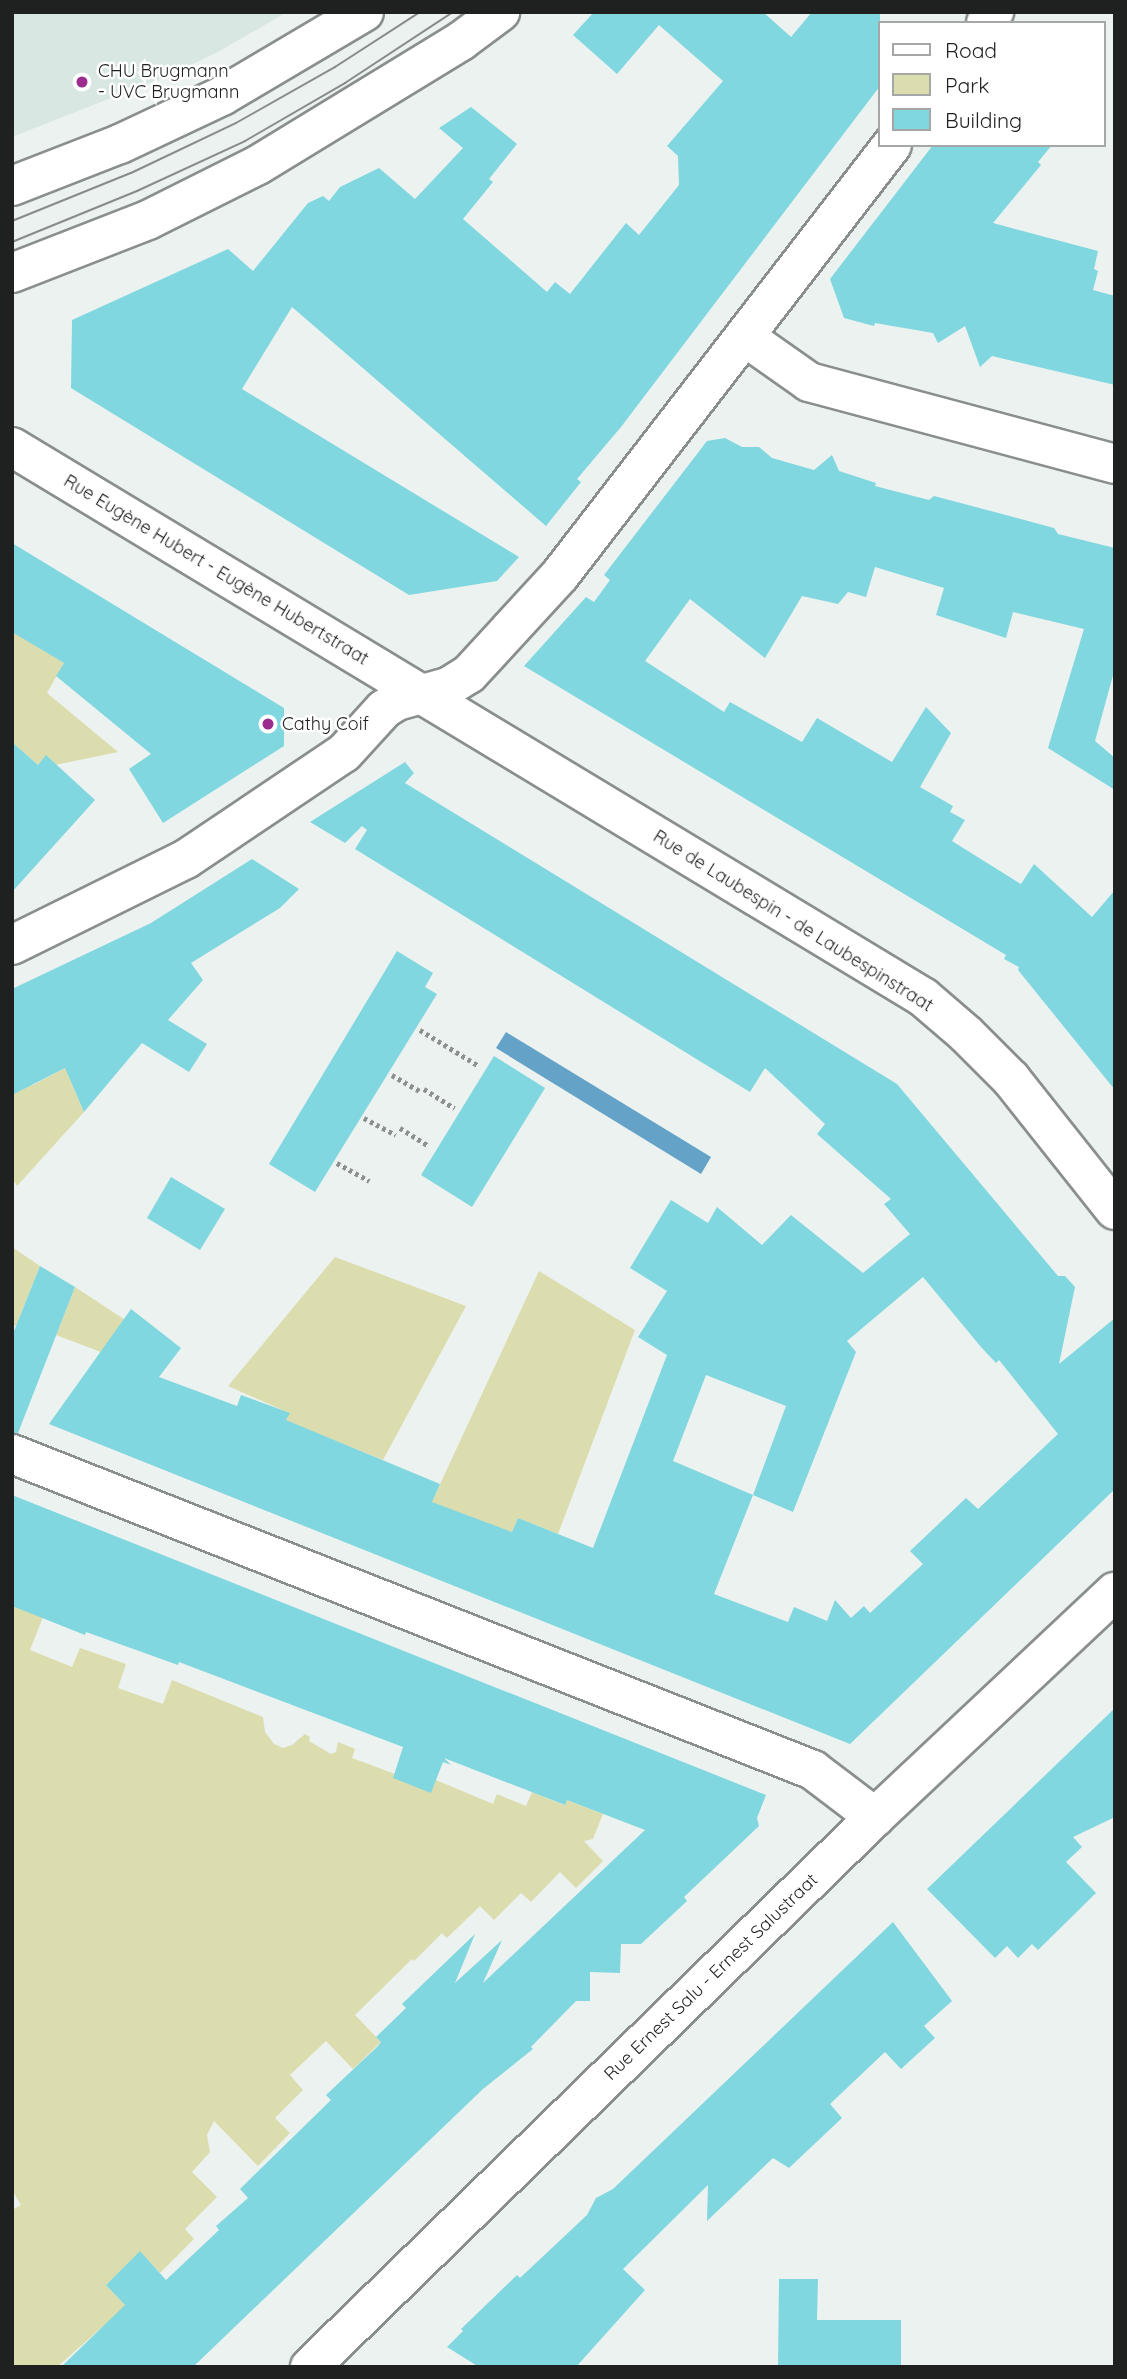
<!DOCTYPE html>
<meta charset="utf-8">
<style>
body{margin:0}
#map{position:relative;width:1127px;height:2379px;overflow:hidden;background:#ecf2ef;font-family:Quicksand,sans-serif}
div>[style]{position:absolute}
.built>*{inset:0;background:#d9e7e2}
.green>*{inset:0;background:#dcddae}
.water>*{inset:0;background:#65a2c8}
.building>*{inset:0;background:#80d7e0}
.path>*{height:4.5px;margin-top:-2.25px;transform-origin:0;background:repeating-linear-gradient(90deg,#8c918f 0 3.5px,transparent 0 7px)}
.roads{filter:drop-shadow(2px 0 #8a8f8d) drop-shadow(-2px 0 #8a8f8d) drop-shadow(0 2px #8a8f8d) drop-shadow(0 -2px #8a8f8d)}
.minor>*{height:38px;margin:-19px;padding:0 19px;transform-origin:19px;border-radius:19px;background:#fff}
.tertiary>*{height:38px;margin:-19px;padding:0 19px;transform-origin:19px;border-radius:19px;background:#fff}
.tram>*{height:2px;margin:-1px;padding:0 1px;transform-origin:1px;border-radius:1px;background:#878b89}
.dots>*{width:19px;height:19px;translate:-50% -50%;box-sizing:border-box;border:4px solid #fff;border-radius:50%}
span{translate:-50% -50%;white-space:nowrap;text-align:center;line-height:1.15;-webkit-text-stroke:5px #fff;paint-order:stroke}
.poi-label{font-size:18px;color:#1f2120}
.left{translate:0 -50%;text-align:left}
.street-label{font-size:18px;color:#1f2120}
.frame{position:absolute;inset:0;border:14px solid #1f2120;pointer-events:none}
.legend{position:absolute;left:878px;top:21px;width:228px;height:126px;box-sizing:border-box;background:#fff;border:2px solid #a5a6a6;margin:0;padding:9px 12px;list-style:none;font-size:21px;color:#1f2120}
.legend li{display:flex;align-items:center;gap:14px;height:35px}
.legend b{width:35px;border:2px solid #a5a6a6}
</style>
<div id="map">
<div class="built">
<i style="clip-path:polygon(12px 12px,287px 12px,218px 52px,172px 74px,12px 137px)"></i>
</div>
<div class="green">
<i style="clip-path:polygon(12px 631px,64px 663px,47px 693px,118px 752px,55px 765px,46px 756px,38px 765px,12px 742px)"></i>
<i style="clip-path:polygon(65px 1068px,84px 1112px,17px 1186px,12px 1178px,12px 1085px,33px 1085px)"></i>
<i style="clip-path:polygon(12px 1247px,40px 1266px,16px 1326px,12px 1324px)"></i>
<i style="clip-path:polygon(335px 1257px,466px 1306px,383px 1460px,286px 1421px,289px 1413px,228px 1386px)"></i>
<i style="clip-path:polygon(539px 1271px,635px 1330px,558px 1534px,518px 1518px,512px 1532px,429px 1508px)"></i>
<i style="clip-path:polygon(75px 1287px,142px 1331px,130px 1363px,56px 1335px)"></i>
<i style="clip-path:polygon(12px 1597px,43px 1617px,30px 1650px,72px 1667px,80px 1648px,126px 1664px,118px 1688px,163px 1704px,172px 1680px,263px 1717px,265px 1732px,274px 1744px,283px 1748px,292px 1745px,305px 1734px,310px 1737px,309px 1741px,331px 1754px,336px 1752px,338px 1742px,355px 1749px,352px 1758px,395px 1774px,436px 1780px,493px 1804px,497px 1794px,526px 1806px,532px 1792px,564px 1805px,567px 1800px,603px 1814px,593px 1839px,584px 1841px,603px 1861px,576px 1888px,560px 1872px,531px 1902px,521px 1893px,494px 1920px,480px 1906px,447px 1938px,442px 1933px,414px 1961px,412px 1959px,355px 2015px,381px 2042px,353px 2069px,326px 2041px,290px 2075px,303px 2090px,275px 2118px,290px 2133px,258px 2166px,214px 2121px,207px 2135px,210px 2152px,192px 2172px,217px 2197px,185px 2229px,194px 2239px,160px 2273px,140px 2252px,106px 2285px,126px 2306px,57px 2367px,12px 2367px,12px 2210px,21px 2205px,12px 2190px)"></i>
</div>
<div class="water">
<i style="clip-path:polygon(506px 1032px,711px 1157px,701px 1174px,496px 1048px)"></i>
</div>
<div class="building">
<i style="clip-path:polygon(594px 12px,763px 12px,791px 37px,812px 12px,880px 12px,880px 86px,621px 427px,577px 479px,581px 482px,546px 526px,292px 307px,242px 389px,519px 557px,497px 581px,409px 595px,71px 388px,72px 320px,228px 249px,253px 271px,308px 203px,323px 196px,329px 201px,340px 187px,379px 168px,415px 199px,463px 148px,439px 128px,471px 107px,517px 144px,489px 179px,493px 182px,463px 219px,547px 292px,555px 282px,570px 294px,626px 223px,639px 235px,679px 185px,678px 156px,667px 146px,723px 81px,659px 25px,617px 74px,573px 35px)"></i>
<i style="clip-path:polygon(933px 145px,1052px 145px,1038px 162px,1041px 165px,993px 223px,1098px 251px,1094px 269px,1098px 271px,1093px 290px,1115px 296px,1115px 385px,992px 356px,980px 367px,965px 326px,938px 343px,933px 333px,875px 323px,874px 326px,844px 318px,830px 279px)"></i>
<i style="clip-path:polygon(725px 438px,742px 447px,759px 447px,772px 458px,814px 470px,832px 455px,839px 471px,876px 483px,875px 486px,929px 500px,934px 496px,972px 506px,1054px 528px,1058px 534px,1115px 548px,1115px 668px,1095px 741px,1115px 758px,1115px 790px,1048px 748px,1084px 629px,1013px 612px,1006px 638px,936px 615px,944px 588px,875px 567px,866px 597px,848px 592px,838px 604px,802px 596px,765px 658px,690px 599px,645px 661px,724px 712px,730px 702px,802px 742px,817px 718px,892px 762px,926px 707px,951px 733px,920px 787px,953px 806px,950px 812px,965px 820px,952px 841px,1021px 884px,1034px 864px,1092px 917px,1115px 890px,1115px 1090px,1018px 970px,1019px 967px,1004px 959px,1006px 955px,524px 666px,586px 597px,594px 602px,610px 580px,604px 575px,707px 441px)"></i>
<i style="clip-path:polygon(12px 543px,284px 708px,284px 746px,163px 823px,129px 769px,151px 754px,56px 676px,64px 663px,12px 632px)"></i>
<i style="clip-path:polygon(12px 742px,38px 765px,46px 755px,95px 800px,12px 892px)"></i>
<i style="clip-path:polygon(evenodd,405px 762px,414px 773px,405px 783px,897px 1084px,1058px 1276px,1065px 1276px,1075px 1287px,1059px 1364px,1115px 1318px,1115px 1489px,850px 1744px,49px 1424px,131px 1309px,181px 1348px,159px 1377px,237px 1406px,241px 1395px,290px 1413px,286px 1420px,440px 1484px,432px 1502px,512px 1532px,518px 1518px,593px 1548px,667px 1355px,638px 1337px,667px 1291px,630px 1268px,671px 1200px,708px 1223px,717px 1207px,762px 1245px,791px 1215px,863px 1273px,910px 1234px,884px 1204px,891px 1199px,817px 1134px,825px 1124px,765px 1068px,750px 1092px,355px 849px,367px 830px,362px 826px,345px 843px,310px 822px,405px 762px,923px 1277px,981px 1347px,996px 1363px,999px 1360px,1058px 1434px,978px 1509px,966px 1498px,910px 1551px,923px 1564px,870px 1613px,864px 1606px,851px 1618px,835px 1600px,827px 1621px,794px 1607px,788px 1622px,714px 1594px,753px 1495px,793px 1512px,856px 1352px,847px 1341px,923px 1277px,405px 762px,706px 1375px,786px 1406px,753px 1495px,673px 1461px,706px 1375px)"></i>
<i style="clip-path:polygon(252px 859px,299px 889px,280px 908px,191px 963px,203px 980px,168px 1020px,207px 1044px,189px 1072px,142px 1043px,84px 1112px,65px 1068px,12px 1095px,12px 989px,151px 923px)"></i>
<i style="clip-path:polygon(397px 951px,433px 973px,425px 987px,437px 994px,315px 1192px,269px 1164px)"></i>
<i style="clip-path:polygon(494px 1056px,545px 1088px,472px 1207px,421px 1175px)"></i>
<i style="clip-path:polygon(171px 1177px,225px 1209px,200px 1250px,147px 1218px)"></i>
<i style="clip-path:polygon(40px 1266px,75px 1287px,18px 1433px,12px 1433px,12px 1336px)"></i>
<i style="clip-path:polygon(12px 1495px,766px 1795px,757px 1818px,759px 1826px,684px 1897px,687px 1901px,641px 1944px,621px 1944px,620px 1973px,590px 1972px,590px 2001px,576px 2001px,531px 2047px,533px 2049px,483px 2089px,193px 2367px,61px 2367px,125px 2305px,106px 2285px,140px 2251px,166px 2280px,219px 2230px,216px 2226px,248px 2198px,240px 2189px,331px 2100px,326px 2095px,377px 2047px,381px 2042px,376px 2037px,406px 2008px,402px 2004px,475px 1934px,455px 1983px,502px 1940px,483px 1983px,645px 1830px,567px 1800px,565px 1805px,444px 1758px,451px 1765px,443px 1762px,431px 1793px,393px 1778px,403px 1747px,179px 1662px,178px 1665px,86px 1632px,85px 1635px,12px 1606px)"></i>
<i style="clip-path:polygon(1115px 1708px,1115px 1817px,1073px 1837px,1082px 1847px,1066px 1862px,1096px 1893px,1038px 1950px,1032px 1944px,1018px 1958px,1007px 1946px,995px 1958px,927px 1889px)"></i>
<i style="clip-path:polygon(893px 1922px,952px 2001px,924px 2026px,935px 2038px,901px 2069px,885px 2052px,830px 2104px,842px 2118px,789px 2168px,773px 2158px,707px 2221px,708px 2185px,623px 2269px,645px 2290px,576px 2367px,479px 2367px,447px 2347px,463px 2331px,461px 2329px,517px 2275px,520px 2278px,587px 2215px,596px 2198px,613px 2189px)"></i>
<i style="clip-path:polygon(779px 2279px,818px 2279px,817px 2320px,901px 2320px,901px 2367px,778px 2367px)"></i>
</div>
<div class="path">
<i style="left:420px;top:1030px;width:69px;rotate:31.4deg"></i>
<i style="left:392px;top:1075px;width:34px;rotate:30deg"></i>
<i style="left:424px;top:1089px;width:36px;rotate:32deg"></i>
<i style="left:364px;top:1118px;width:36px;rotate:28deg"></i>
<i style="left:400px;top:1128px;width:34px;rotate:32deg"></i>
<i style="left:337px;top:1163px;width:37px;rotate:29deg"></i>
</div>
<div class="roads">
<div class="minor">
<i style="left:986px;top:23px;width:14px;rotate:-54deg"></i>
<i style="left:745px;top:337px;width:78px;rotate:35.1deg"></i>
<i style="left:809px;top:382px;width:317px;rotate:15deg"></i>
<i style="left:12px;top:447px;width:1064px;rotate:31.12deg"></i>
<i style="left:923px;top:997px;width:57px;rotate:40.7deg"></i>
<i style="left:966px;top:1034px;width:64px;rotate:45deg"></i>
<i style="left:1011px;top:1079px;width:167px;rotate:51.6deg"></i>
<i style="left:12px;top:945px;width:194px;rotate:-26.3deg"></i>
<i style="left:186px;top:859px;width:190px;rotate:-33.9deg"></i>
<i style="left:344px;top:753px;width:59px;rotate:-47.7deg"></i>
<i style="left:384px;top:709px;width:15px;rotate:-32deg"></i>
<i style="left:397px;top:701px;width:53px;rotate:-15.4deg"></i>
<i style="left:448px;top:687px;width:25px;rotate:-32deg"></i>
<i style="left:469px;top:674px;width:134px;rotate:-47.4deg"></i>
<i style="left:560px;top:575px;width:543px;rotate:-52.33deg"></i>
<i style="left:12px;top:1454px;width:861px;rotate:21.53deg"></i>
<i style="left:813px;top:1770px;width:78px;rotate:37.2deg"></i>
<i style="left:310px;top:2367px;width:788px;rotate:-44.23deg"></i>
<i style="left:875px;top:1817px;width:329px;rotate:-43.2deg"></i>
</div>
<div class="tertiary">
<i style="left:12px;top:186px;width:116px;rotate:-21.3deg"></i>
<i style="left:120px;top:144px;width:113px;rotate:-25.2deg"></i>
<i style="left:222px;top:96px;width:165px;rotate:-30.6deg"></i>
<i style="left:12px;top:273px;width:146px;rotate:-21.3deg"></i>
<i style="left:148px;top:220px;width:123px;rotate:-26.6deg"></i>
<i style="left:258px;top:165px;width:238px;rotate:-31.4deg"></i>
<i style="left:461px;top:41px;width:49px;rotate:-36.6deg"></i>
</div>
</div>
<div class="tram">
<i style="left:12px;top:221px;width:128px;rotate:-22deg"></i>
<i style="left:131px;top:173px;width:116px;rotate:-25.5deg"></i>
<i style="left:236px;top:123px;width:114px;rotate:-29.5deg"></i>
<i style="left:335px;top:67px;width:101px;rotate:-32.9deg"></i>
<i style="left:12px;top:242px;width:135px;rotate:-22.2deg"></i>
<i style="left:137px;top:191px;width:119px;rotate:-24.8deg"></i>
<i style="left:245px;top:141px;width:116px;rotate:-30.1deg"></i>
<i style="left:345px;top:83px;width:129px;rotate:-33.3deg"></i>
</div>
<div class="dots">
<i style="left:82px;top:82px;background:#9a2d8e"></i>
<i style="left:268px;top:724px;background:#9a2d8e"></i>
</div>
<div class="poi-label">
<span class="left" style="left:98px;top:82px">CHU Brugmann<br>- UVC Brugmann</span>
<span class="left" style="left:282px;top:724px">Cathy Coif</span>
</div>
<div class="street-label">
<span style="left:216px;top:570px;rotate:31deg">Rue Eugène Hubert - Eugène Hubertstraat</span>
<span style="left:793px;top:921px;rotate:32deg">Rue de Laubespin - de Laubespinstraat</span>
<span style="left:711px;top:1977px;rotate:-44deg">Rue Ernest Salu - Ernest Salustraat</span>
</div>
<div class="frame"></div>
<ul class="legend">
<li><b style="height:9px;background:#fff"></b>Road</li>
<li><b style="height:19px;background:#dcddae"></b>Park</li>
<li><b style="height:19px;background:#80d7e0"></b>Building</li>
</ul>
</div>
